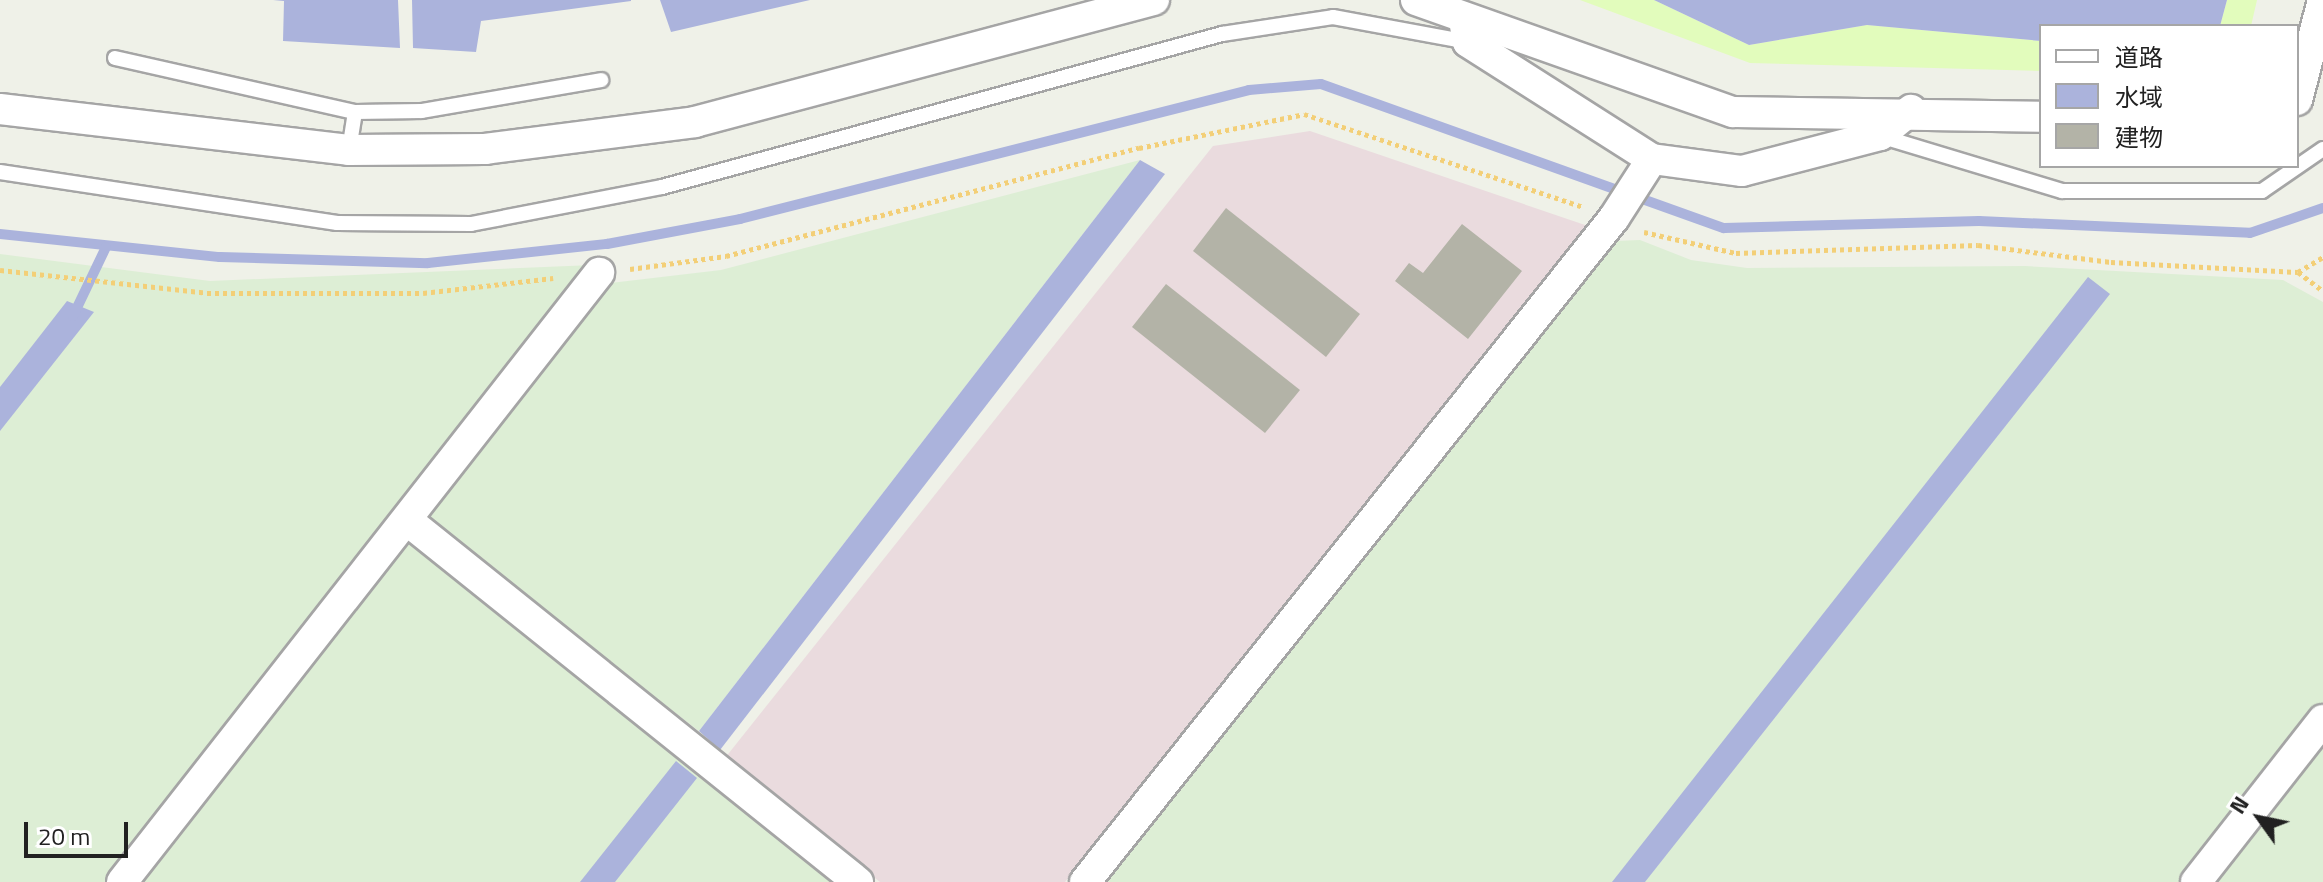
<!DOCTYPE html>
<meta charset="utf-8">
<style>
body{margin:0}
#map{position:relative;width:2323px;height:882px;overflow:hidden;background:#eff1e8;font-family:"Titillium Web","Noto Sans JP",sans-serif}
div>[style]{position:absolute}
.industrial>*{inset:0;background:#eadbde}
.farmland>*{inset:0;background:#ddeed5}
.sand>*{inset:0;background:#e2fcbc}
.water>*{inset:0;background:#abb3dc}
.stream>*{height:10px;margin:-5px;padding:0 5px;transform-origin:5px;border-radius:5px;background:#abb3dc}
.building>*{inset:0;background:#b3b3a7}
.path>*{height:5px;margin-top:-2.5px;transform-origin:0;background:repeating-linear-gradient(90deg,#f3cf77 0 4px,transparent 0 8px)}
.roads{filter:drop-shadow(2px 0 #a5a5a5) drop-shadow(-2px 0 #a5a5a5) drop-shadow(0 2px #a5a5a5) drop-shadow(0 -2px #a5a5a5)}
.service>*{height:14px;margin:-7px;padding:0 7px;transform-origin:7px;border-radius:7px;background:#fff}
.minor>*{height:30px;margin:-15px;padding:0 15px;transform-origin:15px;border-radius:15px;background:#fff}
span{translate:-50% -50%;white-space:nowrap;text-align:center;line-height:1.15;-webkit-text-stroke:6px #fff;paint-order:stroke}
.legend{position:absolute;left:2039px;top:24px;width:260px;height:144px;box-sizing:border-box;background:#fff;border:2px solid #a6a6a6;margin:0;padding:10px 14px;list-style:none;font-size:24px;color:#212121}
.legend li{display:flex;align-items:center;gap:16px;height:40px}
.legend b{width:40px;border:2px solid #a6a6a6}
.north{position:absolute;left:2219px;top:778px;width:80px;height:80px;-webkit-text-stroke:6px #fff;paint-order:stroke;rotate:303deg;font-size:22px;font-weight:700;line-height:32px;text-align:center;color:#212121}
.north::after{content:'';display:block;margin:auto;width:28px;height:36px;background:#212121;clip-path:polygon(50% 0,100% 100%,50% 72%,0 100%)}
.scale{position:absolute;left:24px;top:822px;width:104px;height:36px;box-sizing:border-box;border:4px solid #212121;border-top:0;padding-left:10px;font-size:24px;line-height:28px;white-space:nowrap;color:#212121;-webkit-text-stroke:6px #fff;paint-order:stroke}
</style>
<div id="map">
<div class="industrial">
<i style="clip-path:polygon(1310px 131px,1588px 226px,1065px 882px,880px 882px,725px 758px,1213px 146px)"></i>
</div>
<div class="farmland">
<i style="clip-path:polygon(1140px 160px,699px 731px,426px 523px,427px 513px,602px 284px,721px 270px)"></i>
<i style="clip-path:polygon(1640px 240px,1691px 260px,1747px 268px,2025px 266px,2283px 280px,2323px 302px,2323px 706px,2183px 882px,1105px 882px,1615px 241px)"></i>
<i style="clip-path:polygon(0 254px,210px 281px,593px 265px,392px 522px,839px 882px,0 882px)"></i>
<i style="clip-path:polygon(2323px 738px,2323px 882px,2210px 882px)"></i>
</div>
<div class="sand">
<i style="clip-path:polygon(1580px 0,1654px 0,1749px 45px,1867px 25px,2041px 41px,2041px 71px,1750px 63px)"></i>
<i style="clip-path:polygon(2227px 0,2257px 0,2251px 26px,2220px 26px)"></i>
</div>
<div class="water">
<i style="clip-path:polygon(273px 0,398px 0,400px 48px,283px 41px,284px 1px)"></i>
<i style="clip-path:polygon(412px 0,631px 0,631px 1px,481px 21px,476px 52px,413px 48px)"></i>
<i style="clip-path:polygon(660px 0,810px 0,671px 32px)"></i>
<i style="clip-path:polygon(1654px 0,2227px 0,2220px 26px,2041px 26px,2041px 41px,1867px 25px,1749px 45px)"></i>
<i style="clip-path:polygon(1140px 160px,1165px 174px,720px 750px,699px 731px)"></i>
<i style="clip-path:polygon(2088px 277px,2110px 294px,1645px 882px,1612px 882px)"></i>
<i style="clip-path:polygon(67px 301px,94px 312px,0 431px,0 387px)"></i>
<i style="clip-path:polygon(676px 761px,697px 778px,615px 882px,580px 882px)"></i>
</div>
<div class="stream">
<i style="left:0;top:234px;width:221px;rotate:6deg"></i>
<i style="left:220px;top:257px;width:208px;rotate:1.7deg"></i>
<i style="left:428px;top:263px;width:180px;rotate:-6.1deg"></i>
<i style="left:607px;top:244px;width:135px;rotate:-10.6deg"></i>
<i style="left:740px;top:219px;width:525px;rotate:-14.22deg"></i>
<i style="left:1249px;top:90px;width:72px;rotate:-4.8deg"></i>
<i style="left:1321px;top:84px;width:428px;rotate:19.7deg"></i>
<i style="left:1724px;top:228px;width:255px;rotate:-1.6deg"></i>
<i style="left:1979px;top:221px;width:271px;rotate:2.5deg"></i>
<i style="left:2250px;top:233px;width:77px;rotate:-18.9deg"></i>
<i style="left:73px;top:316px;width:76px;rotate:-64.4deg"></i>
</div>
<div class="building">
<i style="clip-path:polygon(1226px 208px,1360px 314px,1326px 357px,1193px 251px)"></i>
<i style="clip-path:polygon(1462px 224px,1522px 271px,1468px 339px,1395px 281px,1409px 263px,1423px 273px)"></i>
<i style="clip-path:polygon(1166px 284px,1300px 390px,1265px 433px,1132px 327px)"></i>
</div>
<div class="path">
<i style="left:1644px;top:232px;width:94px;rotate:12.9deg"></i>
<i style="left:1736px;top:253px;width:242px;rotate:-1.9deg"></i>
<i style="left:1978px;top:245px;width:134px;rotate:7.3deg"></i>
<i style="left:2111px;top:262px;width:187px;rotate:3.1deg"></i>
<i style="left:2298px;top:272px;width:29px;rotate:-31deg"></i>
<i style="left:630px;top:269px;width:97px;rotate:-7.7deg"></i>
<i style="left:726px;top:256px;width:427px;rotate:-14.7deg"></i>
<i style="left:1139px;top:148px;width:168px;rotate:-11.6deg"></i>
<i style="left:1304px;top:114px;width:294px;rotate:18.4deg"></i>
<i style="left:0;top:270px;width:208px;rotate:6.3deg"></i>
<i style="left:207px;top:293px;width:216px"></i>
<i style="left:423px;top:293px;width:131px;rotate:-6.6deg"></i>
<i style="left:2298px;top:272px;width:31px;rotate:37deg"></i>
</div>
<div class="roads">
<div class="service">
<i style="left:115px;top:58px;width:246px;rotate:12.7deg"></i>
<i style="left:1880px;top:136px;width:190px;rotate:16.8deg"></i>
<i style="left:2062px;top:191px;width:200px"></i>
<i style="left:2262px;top:191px;width:74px;rotate:-34.5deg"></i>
<i style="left:349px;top:150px;width:38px;rotate:-81deg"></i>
<i style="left:355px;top:112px;width:67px;rotate:-0.9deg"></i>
<i style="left:422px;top:111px;width:182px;rotate:-9.8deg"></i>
<i style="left:0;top:172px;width:341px;rotate:8.6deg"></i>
<i style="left:337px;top:223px;width:134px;rotate:0.4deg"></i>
<i style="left:471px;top:224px;width:195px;rotate:-11deg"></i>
<i style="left:662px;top:187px;width:581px;rotate:-15.28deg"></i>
<i style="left:1222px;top:34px;width:112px;rotate:-8.7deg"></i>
<i style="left:1333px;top:17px;width:137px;rotate:10.5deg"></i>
</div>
<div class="minor">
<i style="left:1416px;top:0;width:336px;rotate:19.5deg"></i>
<i style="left:1733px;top:112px;width:308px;rotate:0.9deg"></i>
<i style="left:1464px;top:20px;width:22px;rotate:80deg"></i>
<i style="left:1468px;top:42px;width:218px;rotate:32.5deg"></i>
<i style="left:2297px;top:100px;width:103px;rotate:-75.4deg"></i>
<i style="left:0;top:109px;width:351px;rotate:6.7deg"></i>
<i style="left:349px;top:150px;width:136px;rotate:-0.4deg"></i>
<i style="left:485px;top:149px;width:212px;rotate:-7.3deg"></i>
<i style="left:695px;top:122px;width:475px;rotate:-14.9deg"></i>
<i style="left:408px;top:521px;width:577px;rotate:38.74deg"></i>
<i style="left:122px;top:882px;width:774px;rotate:-51.93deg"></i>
<i style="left:1085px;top:882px;width:849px;rotate:-51.46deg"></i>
<i style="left:1614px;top:218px;width:70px;rotate:-57.2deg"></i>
<i style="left:1652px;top:159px;width:91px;rotate:7.6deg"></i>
<i style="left:1742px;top:171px;width:143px;rotate:-14.6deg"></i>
<i style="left:1880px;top:135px;width:40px;rotate:-39deg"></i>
<i style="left:2196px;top:882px;width:206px;rotate:-51.9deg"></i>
</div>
</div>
<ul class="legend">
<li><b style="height:10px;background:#fff"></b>道路</li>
<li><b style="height:22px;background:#abb3dc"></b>水域</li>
<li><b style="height:22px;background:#b3b3a7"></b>建物</li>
</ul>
<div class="north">N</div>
<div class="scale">20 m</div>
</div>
